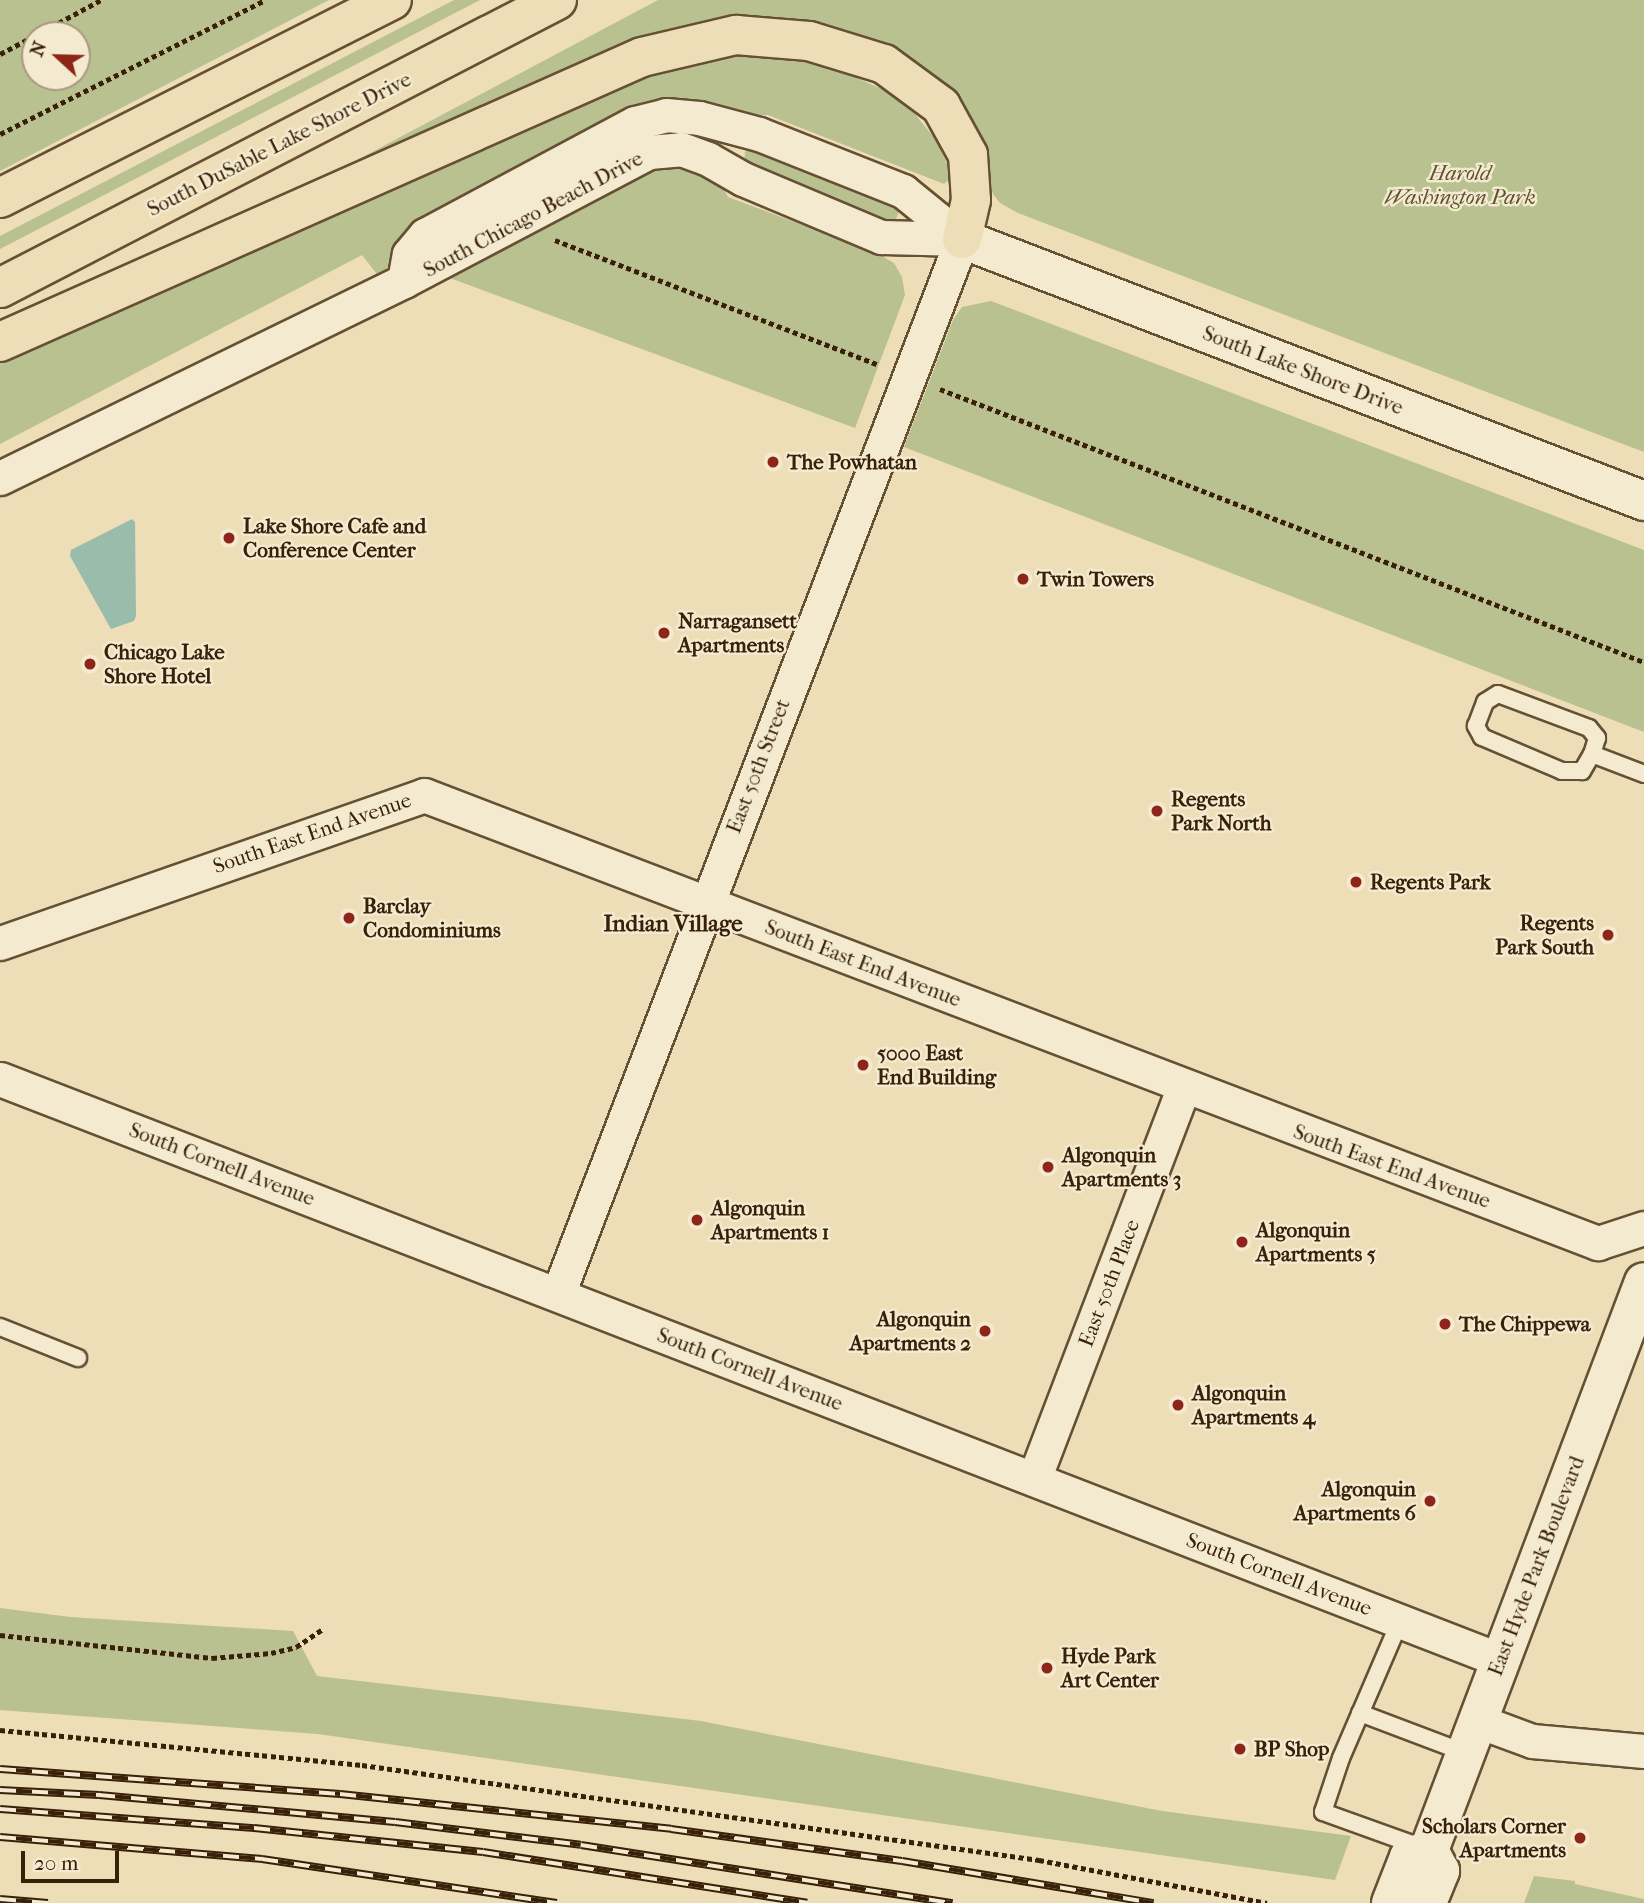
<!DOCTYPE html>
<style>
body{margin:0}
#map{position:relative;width:1644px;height:1903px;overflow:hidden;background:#eddeb7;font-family:"IM FELL French Canon",serif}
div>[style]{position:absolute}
.green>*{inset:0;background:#b8c18f}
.water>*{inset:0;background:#9abcaa}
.path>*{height:4.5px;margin-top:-2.25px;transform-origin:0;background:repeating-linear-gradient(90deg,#392008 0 5px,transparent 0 8.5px)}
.roads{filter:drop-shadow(2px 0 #665034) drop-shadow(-2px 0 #665034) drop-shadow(0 2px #665034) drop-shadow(0 -2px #665034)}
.service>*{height:16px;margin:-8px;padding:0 8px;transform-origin:8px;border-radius:8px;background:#f3ead0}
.minor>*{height:33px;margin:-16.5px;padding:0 16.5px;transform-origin:16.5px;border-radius:16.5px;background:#f3ead0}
.tertiary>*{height:38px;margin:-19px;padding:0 19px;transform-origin:19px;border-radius:19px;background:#f3ead0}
.motorway>*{height:38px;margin:-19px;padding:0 19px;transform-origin:19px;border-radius:19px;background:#eddeb7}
.rail>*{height:8px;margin-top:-4px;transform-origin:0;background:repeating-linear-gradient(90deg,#f3ead0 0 16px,#392008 0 32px);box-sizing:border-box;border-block:2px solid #392008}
.dots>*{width:19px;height:19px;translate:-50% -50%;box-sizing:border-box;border:4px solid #f3ead0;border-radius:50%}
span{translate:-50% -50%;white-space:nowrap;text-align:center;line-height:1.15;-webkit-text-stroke:5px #f3ead0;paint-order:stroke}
.street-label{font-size:21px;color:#392008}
.park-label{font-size:21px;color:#5f5030;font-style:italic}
.poi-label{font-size:21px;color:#392008;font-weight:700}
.left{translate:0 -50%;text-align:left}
.right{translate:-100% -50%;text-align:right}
.neighbourhood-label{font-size:23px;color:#392008;font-weight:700}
.north{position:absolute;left:21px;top:21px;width:70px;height:70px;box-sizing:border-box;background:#f3ead0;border:2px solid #a99980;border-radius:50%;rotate:292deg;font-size:19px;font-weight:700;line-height:28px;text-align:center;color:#392008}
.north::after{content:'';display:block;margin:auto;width:24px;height:32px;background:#8f2418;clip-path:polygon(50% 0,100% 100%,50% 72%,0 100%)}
.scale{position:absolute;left:21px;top:1851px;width:98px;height:32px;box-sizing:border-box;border:4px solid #392008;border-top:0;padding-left:9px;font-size:21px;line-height:24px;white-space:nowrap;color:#392008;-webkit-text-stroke:5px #f3ead0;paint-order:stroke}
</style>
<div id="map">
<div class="green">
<i style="clip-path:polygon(evenodd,0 0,329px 0,0 171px,0 0,35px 35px,77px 35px,77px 77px,35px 77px,35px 35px)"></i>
<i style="clip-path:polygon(454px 0,480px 0,0 249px,0 236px)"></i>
<i style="clip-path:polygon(658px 0,1644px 0,1644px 452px,1018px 213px,1000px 203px,993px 194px,984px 158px,961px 115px,740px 19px,691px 26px,622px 48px,310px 185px)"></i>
<i style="clip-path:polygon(757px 55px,801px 60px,843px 72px,884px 90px,914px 113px,936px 140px,951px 172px,949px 179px,944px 184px,768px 115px,731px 117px,678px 106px,410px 235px,380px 278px,362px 255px,0 444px,0 361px,634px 81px,715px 56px)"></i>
<i style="clip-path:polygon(751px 148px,893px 198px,900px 209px,896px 219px,891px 224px,744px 165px,745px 152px)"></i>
<i style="clip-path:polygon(672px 158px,718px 178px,728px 197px,877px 253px,894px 263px,902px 277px,905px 295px,855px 428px,439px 274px)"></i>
<i style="clip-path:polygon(991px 301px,1644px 550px,1644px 732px,904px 447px,953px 320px,962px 307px)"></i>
<i style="clip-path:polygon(0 1608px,70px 1617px,293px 1631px,317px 1676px,701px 1721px,1162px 1811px,1351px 1836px,1335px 1880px,318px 1734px,0 1710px)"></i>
<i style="clip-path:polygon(1534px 1876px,1575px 1881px,1575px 1884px,1644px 1899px,1644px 1903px,1524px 1903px)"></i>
</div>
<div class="water">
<i style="clip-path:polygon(132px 519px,135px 522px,136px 616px,134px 621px,111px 629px,70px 556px,71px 550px)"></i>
</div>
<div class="path">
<i style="left:36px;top:35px;width:74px;rotate:-28.3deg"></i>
<i style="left:0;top:54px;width:40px;rotate:-28deg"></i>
<i style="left:0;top:134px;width:297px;rotate:-26.8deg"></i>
<i style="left:555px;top:240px;width:345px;rotate:21.1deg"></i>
<i style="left:940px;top:389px;width:755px;rotate:21.2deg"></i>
<i style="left:0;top:1635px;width:213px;rotate:6.2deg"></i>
<i style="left:212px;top:1658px;width:59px;rotate:-4.8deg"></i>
<i style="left:271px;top:1653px;width:26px;rotate:-13deg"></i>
<i style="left:296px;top:1647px;width:32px;rotate:-34deg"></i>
<i style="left:0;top:1730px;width:364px;rotate:5.5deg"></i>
<i style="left:362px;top:1765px;width:684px;rotate:7.99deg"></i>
<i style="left:1039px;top:1860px;width:232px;rotate:10.7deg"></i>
</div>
<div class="roads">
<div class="service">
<i style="left:1498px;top:694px;width:97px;rotate:20.5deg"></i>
<i style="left:1589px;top:728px;width:13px;rotate:51deg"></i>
<i style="left:1597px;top:738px;width:17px;rotate:107deg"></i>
<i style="left:1592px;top:754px;width:20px;rotate:120deg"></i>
<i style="left:1582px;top:771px;width:20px;rotate:180deg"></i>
<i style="left:1562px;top:771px;width:87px;rotate:-157deg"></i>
<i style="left:1482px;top:737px;width:13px;rotate:-119deg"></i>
<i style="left:1476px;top:726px;width:26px;rotate:-69deg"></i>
<i style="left:1485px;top:702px;width:15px;rotate:-32deg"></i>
<i style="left:1592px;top:754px;width:56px;rotate:21deg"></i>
<i style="left:0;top:1327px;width:84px;rotate:21.7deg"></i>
<i style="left:1400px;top:1621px;width:149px;rotate:113.3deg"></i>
<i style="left:1341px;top:1758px;width:57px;rotate:108.4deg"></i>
<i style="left:1323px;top:1812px;width:103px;rotate:19.8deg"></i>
<i style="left:1360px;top:1713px;width:113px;rotate:20.7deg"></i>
</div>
<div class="minor">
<i style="left:404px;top:281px;width:27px;rotate:-80deg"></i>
<i style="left:409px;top:254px;width:25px;rotate:-50deg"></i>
<i style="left:425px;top:235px;width:238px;rotate:-28.1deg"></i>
<i style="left:635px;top:123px;width:32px;rotate:-14deg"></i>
<i style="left:666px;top:115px;width:33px;rotate:5deg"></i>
<i style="left:699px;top:118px;width:62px;rotate:14.9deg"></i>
<i style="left:759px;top:134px;width:155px;rotate:21.6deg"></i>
<i style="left:903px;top:191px;width:76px;rotate:39.1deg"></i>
<i style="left:0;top:478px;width:449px;rotate:-26deg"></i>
<i style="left:404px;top:281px;width:277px;rotate:-27.8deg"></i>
<i style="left:649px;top:152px;width:32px;rotate:-5deg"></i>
<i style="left:681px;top:149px;width:29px;rotate:20deg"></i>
<i style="left:708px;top:159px;width:40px;rotate:29.7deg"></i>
<i style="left:743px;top:179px;width:150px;rotate:22.8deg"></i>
<i style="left:881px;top:237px;width:81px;rotate:1.4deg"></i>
<i style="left:0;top:943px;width:449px;rotate:-19.2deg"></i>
<i style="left:424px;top:795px;width:1257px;rotate:20.89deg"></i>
<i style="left:1598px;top:1243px;width:48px;rotate:-18.1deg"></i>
<i style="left:0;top:1079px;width:1609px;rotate:21.17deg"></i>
<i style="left:558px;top:1294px;width:1130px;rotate:-69.05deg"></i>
<i style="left:1034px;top:1479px;width:420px;rotate:-69.1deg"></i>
<i style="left:1478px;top:1721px;width:58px;rotate:20.3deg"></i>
<i style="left:1532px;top:1741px;width:112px;rotate:5.1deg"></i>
</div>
<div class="tertiary">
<i style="left:962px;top:239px;width:731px;rotate:21.01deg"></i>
<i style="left:1391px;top:1903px;width:49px;rotate:-68.6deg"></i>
<i style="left:1409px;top:1857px;width:21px;rotate:-19deg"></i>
<i style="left:1427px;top:1903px;width:35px;rotate:-68deg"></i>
<i style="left:1440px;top:1871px;width:24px;rotate:-118deg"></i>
<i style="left:1429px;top:1850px;width:607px;rotate:-69.27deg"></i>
</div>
<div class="motorway">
<i style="left:0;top:198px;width:439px;rotate:-26.8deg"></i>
<i style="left:0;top:288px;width:627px;rotate:-27.34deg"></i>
<i style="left:0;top:342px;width:702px;rotate:-23.94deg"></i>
<i style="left:642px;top:57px;width:97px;rotate:-13.2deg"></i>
<i style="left:736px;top:35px;width:73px;rotate:4.7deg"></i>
<i style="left:809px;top:41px;width:78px;rotate:17deg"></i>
<i style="left:884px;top:64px;width:71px;rotate:36.4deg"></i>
<i style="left:941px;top:106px;width:56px;rotate:61.1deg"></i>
<i style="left:968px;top:155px;width:45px;rotate:86.2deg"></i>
<i style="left:971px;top:200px;width:40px;rotate:103deg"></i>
</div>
</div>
<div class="rail">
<i style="left:0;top:1769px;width:341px;rotate:4.2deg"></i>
<i style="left:340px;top:1794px;width:333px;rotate:6deg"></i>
<i style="left:671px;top:1829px;width:233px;rotate:7.9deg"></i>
<i style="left:902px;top:1861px;width:255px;rotate:9.5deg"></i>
<i style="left:0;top:1790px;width:99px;rotate:2.9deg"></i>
<i style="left:99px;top:1795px;width:297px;rotate:5.2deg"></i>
<i style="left:395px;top:1822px;width:187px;rotate:7deg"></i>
<i style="left:581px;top:1845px;width:376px;rotate:8.9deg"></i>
<i style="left:0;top:1809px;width:255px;rotate:4.3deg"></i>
<i style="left:254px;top:1828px;width:230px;rotate:6deg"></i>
<i style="left:483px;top:1852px;width:328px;rotate:8.9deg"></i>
<i style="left:0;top:1837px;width:263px;rotate:4.8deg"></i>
<i style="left:262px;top:1859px;width:298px;rotate:8.5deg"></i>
<i style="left:0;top:1899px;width:48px;rotate:4.8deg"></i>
</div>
<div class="dots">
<i style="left:773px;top:462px;background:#8f2418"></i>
<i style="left:229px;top:538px;background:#8f2418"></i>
<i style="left:1023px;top:579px;background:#8f2418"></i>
<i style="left:664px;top:633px;background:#8f2418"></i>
<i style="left:90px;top:664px;background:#8f2418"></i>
<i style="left:1157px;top:811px;background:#8f2418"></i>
<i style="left:1356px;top:882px;background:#8f2418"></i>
<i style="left:349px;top:918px;background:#8f2418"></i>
<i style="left:1608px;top:935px;background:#8f2418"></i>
<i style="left:863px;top:1065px;background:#8f2418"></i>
<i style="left:1048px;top:1167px;background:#8f2418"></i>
<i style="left:697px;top:1220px;background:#8f2418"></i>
<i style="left:1242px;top:1242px;background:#8f2418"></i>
<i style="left:1445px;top:1324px;background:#8f2418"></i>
<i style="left:985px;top:1331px;background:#8f2418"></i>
<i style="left:1178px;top:1405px;background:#8f2418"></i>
<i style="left:1430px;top:1501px;background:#8f2418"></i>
<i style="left:1047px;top:1668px;background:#8f2418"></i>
<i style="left:1240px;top:1749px;background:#8f2418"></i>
<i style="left:1580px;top:1838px;background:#8f2418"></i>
</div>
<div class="street-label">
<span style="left:279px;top:144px;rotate:-27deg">South DuSable Lake Shore Drive</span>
<span style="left:533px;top:214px;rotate:-28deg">South Chicago Beach Drive</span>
<span style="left:1303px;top:370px;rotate:21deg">South Lake Shore Drive</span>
<span style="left:758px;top:766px;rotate:-69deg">East 50th Street</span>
<span style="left:312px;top:833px;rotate:-19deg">South East End Avenue</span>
<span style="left:863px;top:963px;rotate:21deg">South East End Avenue</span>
<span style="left:222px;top:1164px;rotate:21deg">South Cornell Avenue</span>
<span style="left:1392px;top:1166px;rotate:20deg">South East End Avenue</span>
<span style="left:1109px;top:1283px;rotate:-69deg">East 50th Place</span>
<span style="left:750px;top:1369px;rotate:21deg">South Cornell Avenue</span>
<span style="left:1536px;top:1566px;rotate:-69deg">East Hyde Park Boulevard</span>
<span style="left:1279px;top:1574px;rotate:21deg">South Cornell Avenue</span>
</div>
<div class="park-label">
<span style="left:1460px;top:185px">Harold<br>Washington Park</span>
</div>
<div class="poi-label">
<span class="left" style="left:787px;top:462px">The Powhatan</span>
<span class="left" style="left:243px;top:538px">Lake Shore Cafe and<br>Conference Center</span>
<span class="left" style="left:1037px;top:579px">Twin Towers</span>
<span class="left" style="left:678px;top:633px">Narragansett<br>Apartments</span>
<span class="left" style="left:104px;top:664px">Chicago Lake<br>Shore Hotel</span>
<span class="left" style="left:1171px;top:811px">Regents<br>Park North</span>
<span class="left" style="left:1370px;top:882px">Regents Park</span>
<span class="left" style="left:363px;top:918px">Barclay<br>Condominiums</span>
<span class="right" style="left:1594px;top:935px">Regents<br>Park South</span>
<span class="left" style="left:877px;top:1065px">5000 East<br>End Building</span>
<span class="left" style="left:1062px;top:1167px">Algonquin<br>Apartments 3</span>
<span class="left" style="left:711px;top:1220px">Algonquin<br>Apartments 1</span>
<span class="left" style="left:1256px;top:1242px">Algonquin<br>Apartments 5</span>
<span class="right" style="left:971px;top:1331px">Algonquin<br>Apartments 2</span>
<span class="left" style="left:1459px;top:1324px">The Chippewa</span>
<span class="left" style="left:1192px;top:1405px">Algonquin<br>Apartments 4</span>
<span class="right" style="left:1416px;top:1501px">Algonquin<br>Apartments 6</span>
<span class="left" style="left:1061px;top:1668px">Hyde Park<br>Art Center</span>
<span class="left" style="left:1254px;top:1749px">BP Shop</span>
<span class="right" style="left:1566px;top:1838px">Scholars Corner<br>Apartments</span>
</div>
<div class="neighbourhood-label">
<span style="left:673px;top:924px">Indian Village</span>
</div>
<div class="north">N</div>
<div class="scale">20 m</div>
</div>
